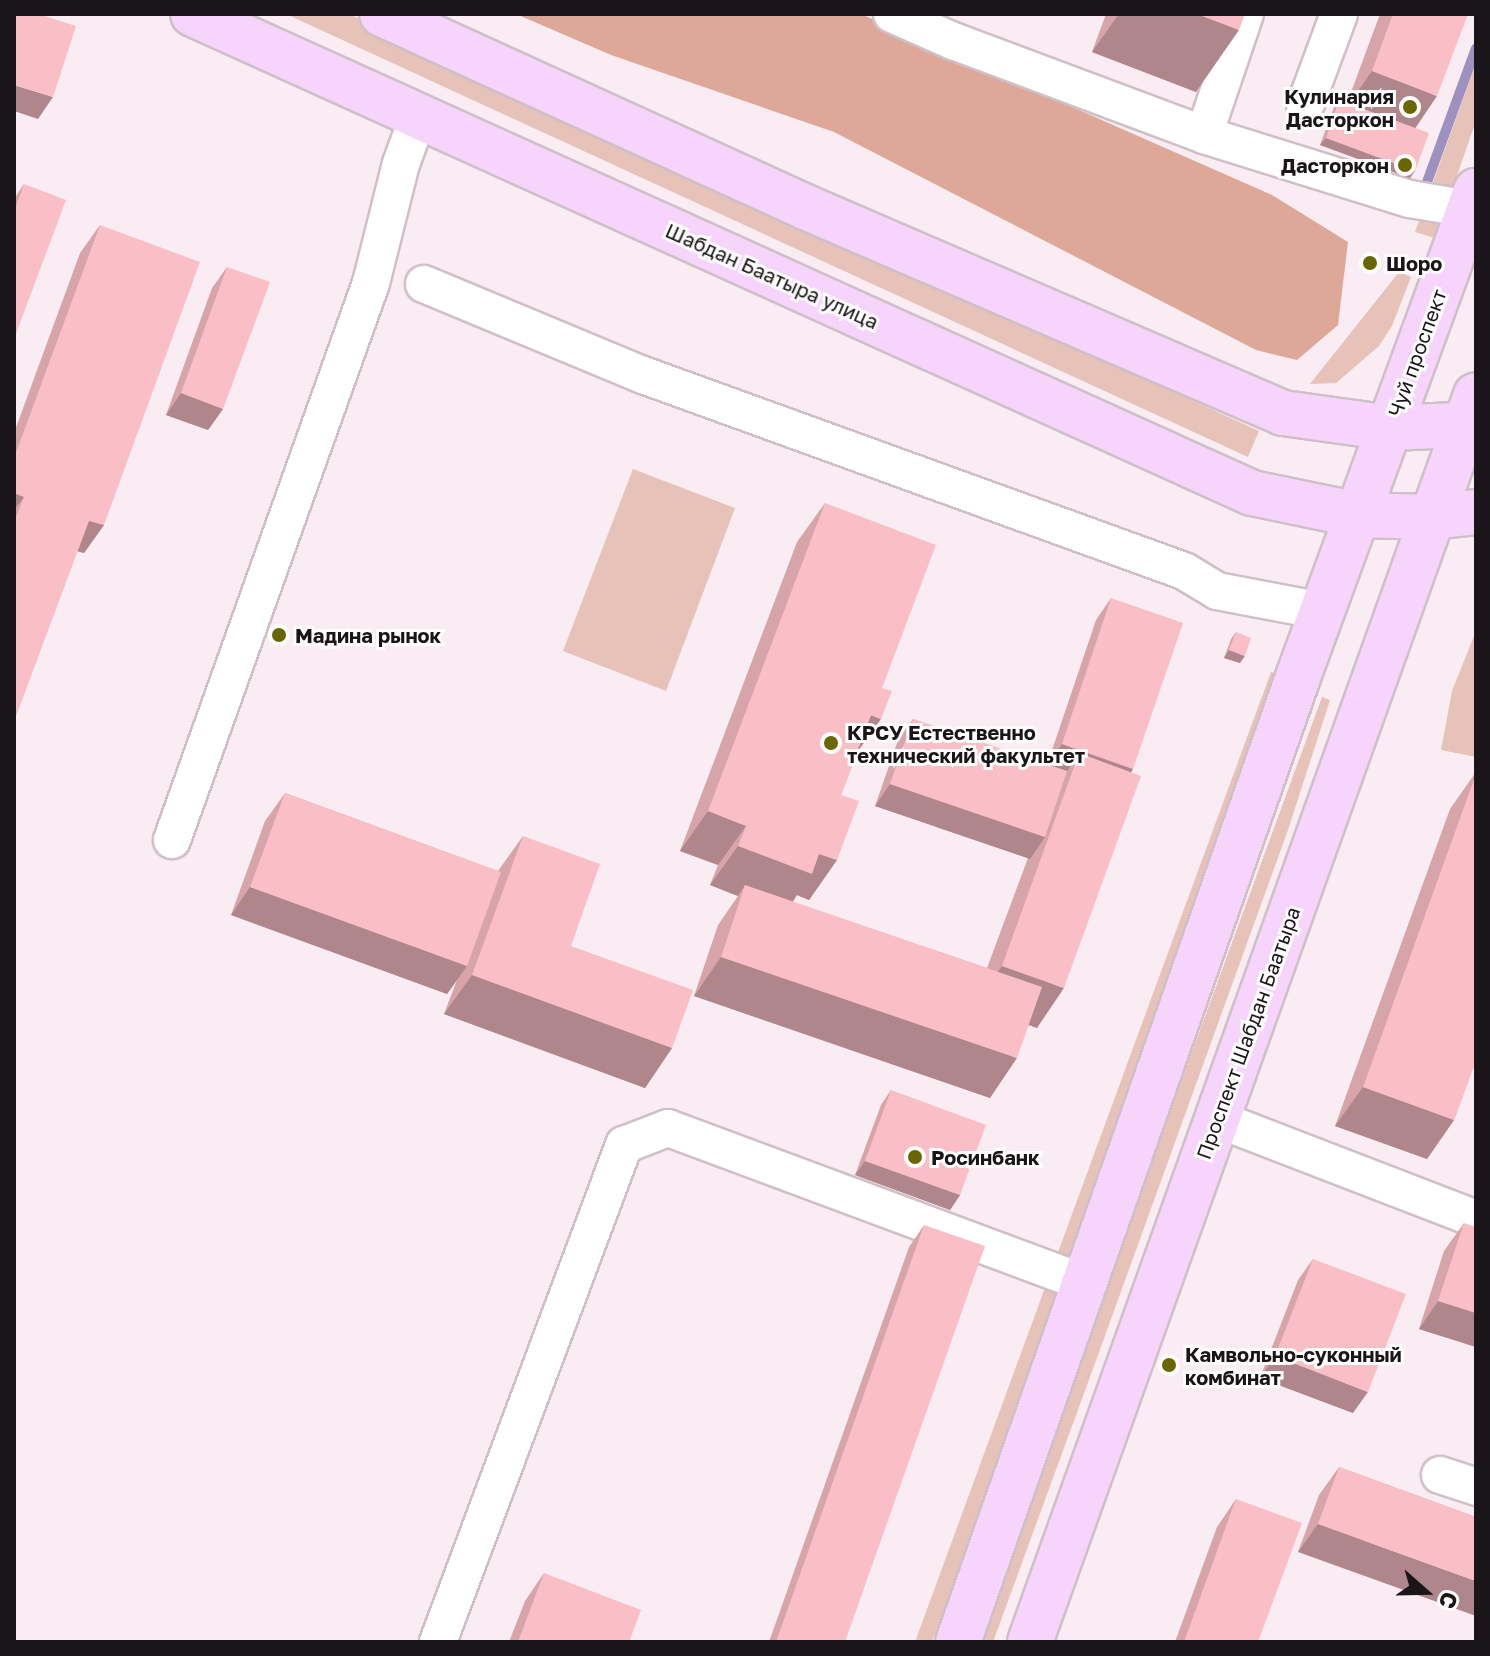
<!DOCTYPE html>
<meta charset="utf-8">
<style>
body{margin:0}
#map{position:relative;width:1490px;height:1656px;overflow:hidden;background:#faecf3;font-family:"Golos Text",sans-serif}
div>[style]{position:absolute}
.green>*{inset:0;background:#e6c2b8}
.forest>*{inset:0;background:#dea899}
.stream>*{height:10px;margin:-5px;padding:0 5px;transform-origin:5px;border-radius:5px;background:#9e91bf}
.roads{filter:drop-shadow(2px 0 #cfc0c7) drop-shadow(-2px 0 #cfc0c7) drop-shadow(0 2px #cfc0c7) drop-shadow(0 -2px #cfc0c7)}
.minor>*{height:36px;margin:-18px;padding:0 18px;transform-origin:18px;border-radius:18px;background:#fff}
.major>*{height:44px;margin:-22px;padding:0 22px;transform-origin:22px;border-radius:22px;background:#f7d4fc}
.wall>*{inset:0;background:#d7a4aa}
.shaded-wall>*{inset:0;background:#af868b}
.building>*{inset:0;background:#fabfc6}
.dots>*{width:22px;height:22px;translate:-50% -50%;box-sizing:border-box;border:4px solid #fdfdfd;border-radius:50%}
span{translate:-50% -50%;white-space:nowrap;text-align:center;line-height:1.15;-webkit-text-stroke:6px #fdfdfd;paint-order:stroke}
.poi-label{font-size:20px;color:#1a1518;font-weight:700}
.right{translate:-100% -50%;text-align:right}
.left{translate:0 -50%;text-align:left}
.street-label{font-size:20px;color:#1a1518}
.frame{position:absolute;inset:0;border:16px solid #1a1518;pointer-events:none}
.north{position:absolute;left:1386px;top:1552px;width:80px;height:80px;-webkit-text-stroke:6px #fdfdfd;paint-order:stroke;rotate:110deg;font-size:22px;font-weight:700;line-height:32px;text-align:center;color:#1a1518}
.north::after{content:'';display:block;margin:auto;width:28px;height:36px;background:#1a1518;clip-path:polygon(50% 0,100% 100%,50% 72%,0 100%)}
</style>
<div id="map">
<div class="green">
<i style="clip-path:polygon(286px 14px,349px 14px,1259px 431px,1248px 457px)"></i>
<i style="clip-path:polygon(1476px 63px,1476px 121px,1435px 238px,1415px 232px)"></i>
<i style="clip-path:polygon(1399px 272px,1411px 277px,1392px 326px,1379px 346px,1336px 383px,1310px 384px)"></i>
<i style="clip-path:polygon(633px 469px,735px 508px,666px 691px,563px 651px)"></i>
<i style="clip-path:polygon(1476px 631px,1476px 757px,1441px 750px,1452px 691px)"></i>
<i style="clip-path:polygon(1271px 672px,1284px 674px,932px 1642px,915px 1642px)"></i>
<i style="clip-path:polygon(1322px 697px,1330px 700px,1288px 830px,1098px 1355px,993px 1642px,976px 1642px)"></i>
</div>
<div class="forest">
<i style="clip-path:polygon(516px 14px,861px 14px,1272px 195px,1348px 242px,1338px 325px,1297px 360px,1256px 350px,834px 132px,611px 55px)"></i>
</div>
<div class="stream">
<i style="left:1423px;top:193px;width:154px;rotate:-69.9deg"></i>
</div>
<div class="roads">
<div class="minor">
<i style="left:892px;top:14px;width:67px;rotate:23.9deg"></i>
<i style="left:953px;top:41px;width:268px;rotate:20.5deg"></i>
<i style="left:1204px;top:135px;width:216px;rotate:17.3deg"></i>
<i style="left:1410px;top:199px;width:60px;rotate:9.6deg"></i>
<i style="left:1305px;top:106px;width:98px;rotate:-69.7deg"></i>
<i style="left:1204px;top:135px;width:128px;rotate:-71.3deg"></i>
<i style="left:424px;top:284px;width:237px;rotate:22.6deg"></i>
<i style="left:643px;top:375px;width:575px;rotate:19.92deg"></i>
<i style="left:1184px;top:571px;width:39px;rotate:31deg"></i>
<i style="left:1217px;top:591px;width:107px;rotate:10.8deg"></i>
<i style="left:172px;top:840px;width:591px;rotate:-70.34deg"></i>
<i style="left:371px;top:283px;width:123px;rotate:-75.9deg"></i>
<i style="left:401px;top:164px;width:50px;rotate:-70.1deg"></i>
<i style="left:1217px;top:1119px;width:278px;rotate:21.1deg"></i>
<i style="left:1440px;top:1475px;width:38px;rotate:18deg"></i>
<i style="left:438px;top:1642px;width:531px;rotate:-69.48deg"></i>
<i style="left:624px;top:1145px;width:47px;rotate:-21.1deg"></i>
<i style="left:668px;top:1128px;width:445px;rotate:20.4deg"></i>
</div>
<div class="major">
<i style="left:193px;top:14px;width:1162px;rotate:24.34deg"></i>
<i style="left:1252px;top:493px;width:108px;rotate:11.7deg"></i>
<i style="left:1358px;top:515px;width:74px;rotate:1.5deg"></i>
<i style="left:1432px;top:517px;width:44px;rotate:-6.5deg"></i>
<i style="left:382px;top:14px;width:463px;rotate:24.5deg"></i>
<i style="left:803px;top:206px;width:523px;rotate:23.33deg"></i>
<i style="left:1283px;top:413px;width:109px;rotate:7.9deg"></i>
<i style="left:1391px;top:428px;width:85px;rotate:-2.7deg"></i>
<i style="left:958px;top:1642px;width:1023px;rotate:-70.59deg"></i>
<i style="left:1298px;top:677px;width:518px;rotate:-69.88deg"></i>
<i style="left:1030px;top:1642px;width:1324px;rotate:-70.32deg"></i>
</div>
</div>
<div class="wall">
<i style="clip-path:polygon(1106px 14px,1245px 14px,1196px 92px,1092px 52px)"></i>
<i style="clip-path:polygon(1380px 14px,1468px 14px,1415px 128px,1410px 178px,1320px 145px,1334px 107px,1339px 100px,1347px 103px)"></i>
<i style="clip-path:polygon(24px 184px,14px 339px,14px 199px)"></i>
<i style="clip-path:polygon(100px 225px,104px 525px,84px 553px,77px 551px,14px 721px,14px 433px,80px 253px)"></i>
<i style="clip-path:polygon(227px 267px,223px 409px,208px 430px,166px 415px,212px 288px)"></i>
<i style="clip-path:polygon(825px 503px,857px 753px,841px 795px,837px 860px,809px 900px,797px 895px,793px 902px,987px 968px,1028px 858px,875px 806px,898px 740px,913px 719px,1047px 765px,1096px 620px,1111px 598px,1133px 769px,1131px 773px,1037px 1028px,1029px 1025px,990px 1098px,694px 996px,718px 925px,738px 896px,710px 885px,718px 865px,680px 851px,797px 542px)"></i>
<i style="clip-path:polygon(1236px 632px,1240px 663px,1224px 658px,1231px 639px)"></i>
<i style="clip-path:polygon(1476px 772px,1476px 1060px,1454px 1120px,1427px 1159px,1335px 1126px,1450px 809px)"></i>
<i style="clip-path:polygon(285px 793px,498px 871px,523px 836px,571px 946px,672px 1048px,645px 1088px,444px 1014px,457px 980px,447px 994px,231px 915px,265px 821px)"></i>
<i style="clip-path:polygon(891px 1090px,960px 1195px,950px 1210px,855px 1175px,881px 1105px)"></i>
<i style="clip-path:polygon(1464px 1223px,1476px 1347px,1419px 1329px,1444px 1251px)"></i>
<i style="clip-path:polygon(924px 1225px,845px 1642px,769px 1642px,909px 1247px)"></i>
<i style="clip-path:polygon(1313px 1259px,1353px 1413px,1260px 1378px,1298px 1280px)"></i>
<i style="clip-path:polygon(1339px 1467px,1476px 1517px,1298px 1552px,1319px 1495px)"></i>
<i style="clip-path:polygon(1236px 1499px,1258px 1642px,1175px 1642px,1217px 1527px)"></i>
<i style="clip-path:polygon(544px 1573px,629px 1642px,509px 1642px,525px 1601px)"></i>
</div>
<div class="shaded-wall">
<i style="clip-path:polygon(1119px 14px,1197px 14px,1239px 30px,1196px 92px,1092px 52px)"></i>
<i style="clip-path:polygon(1372px 71px,1437px 96px,1410px 136px,1344px 111px)"></i>
<i style="clip-path:polygon(14px 85px,53px 97px,38px 119px,14px 111px)"></i>
<i style="clip-path:polygon(1326px 138px,1415px 171px,1410px 178px,1320px 145px)"></i>
<i style="clip-path:polygon(181px 393px,223px 409px,208px 430px,166px 415px)"></i>
<i style="clip-path:polygon(14px 493px,24px 497px,14px 510px)"></i>
<i style="clip-path:polygon(89px 521px,104px 525px,84px 553px,69px 549px)"></i>
<i style="clip-path:polygon(1229px 650px,1245px 656px,1240px 663px,1224px 658px)"></i>
<i style="clip-path:polygon(871px 715px,881px 719px,853px 758px)"></i>
<i style="clip-path:polygon(1062px 744px,1133px 769px,1118px 790px,1079px 753px,1066px 773px,1047px 766px)"></i>
<i style="clip-path:polygon(890px 784px,1045px 837px,1030px 859px,875px 806px)"></i>
<i style="clip-path:polygon(708px 811px,746px 826px,718px 865px,680px 851px)"></i>
<i style="clip-path:polygon(738px 846px,819px 854px,837px 860px,809px 900px,797px 895px,784px 913px,745px 885px,738px 896px,710px 885px)"></i>
<i style="clip-path:polygon(250px 887px,467px 966px,447px 994px,231px 915px)"></i>
<i style="clip-path:polygon(721px 957px,1017px 1058px,990px 1098px,694px 996px)"></i>
<i style="clip-path:polygon(1002px 966px,1064px 988px,1037px 1028px,974px 1005px)"></i>
<i style="clip-path:polygon(472px 975px,672px 1048px,645px 1088px,444px 1014px)"></i>
<i style="clip-path:polygon(1363px 1087px,1454px 1120px,1427px 1159px,1335px 1126px)"></i>
<i style="clip-path:polygon(865px 1161px,960px 1195px,950px 1210px,855px 1175px)"></i>
<i style="clip-path:polygon(1438px 1301px,1476px 1313px,1476px 1347px,1419px 1329px)"></i>
<i style="clip-path:polygon(1275px 1356px,1368px 1392px,1353px 1413px,1260px 1378px)"></i>
<i style="clip-path:polygon(1318px 1524px,1476px 1581px,1476px 1616px,1298px 1552px)"></i>
</div>
<div class="building">
<i style="clip-path:polygon(14px 14px,38px 14px,76px 26px,53px 97px,14px 85px)"></i>
<i style="clip-path:polygon(1197px 14px,1245px 14px,1239px 30px)"></i>
<i style="clip-path:polygon(1393px 14px,1468px 14px,1437px 96px,1372px 71px)"></i>
<i style="clip-path:polygon(1339px 100px,1429px 133px,1415px 171px,1326px 138px)"></i>
<i style="clip-path:polygon(24px 184px,66px 200px,14px 339px,14px 212px)"></i>
<i style="clip-path:polygon(100px 225px,200px 262px,104px 525px,89px 521px,14px 721px,14px 522px,24px 497px,14px 493px,14px 458px)"></i>
<i style="clip-path:polygon(227px 267px,270px 282px,223px 409px,181px 393px)"></i>
<i style="clip-path:polygon(825px 503px,936px 545px,882px 688px,892px 691px,881px 719px,871px 715px,841px 795px,859px 801px,837px 860px,819px 854px,812px 874px,738px 846px,746px 826px,708px 811px)"></i>
<i style="clip-path:polygon(1111px 598px,1183px 623px,1133px 769px,1062px 744px)"></i>
<i style="clip-path:polygon(1236px 632px,1251px 638px,1245px 656px,1229px 650px)"></i>
<i style="clip-path:polygon(913px 719px,1067px 771px,1045px 837px,890px 784px)"></i>
<i style="clip-path:polygon(1079px 753px,1141px 776px,1064px 988px,1002px 966px)"></i>
<i style="clip-path:polygon(1476px 774px,1476px 1060px,1454px 1120px,1363px 1087px)"></i>
<i style="clip-path:polygon(285px 793px,501px 872px,467px 966px,250px 887px)"></i>
<i style="clip-path:polygon(523px 836px,600px 864px,571px 946px,693px 990px,672px 1048px,472px 975px)"></i>
<i style="clip-path:polygon(745px 885px,1042px 987px,1017px 1058px,721px 957px)"></i>
<i style="clip-path:polygon(891px 1090px,986px 1125px,960px 1195px,865px 1161px)"></i>
<i style="clip-path:polygon(1464px 1223px,1476px 1227px,1476px 1313px,1438px 1301px)"></i>
<i style="clip-path:polygon(924px 1225px,985px 1246px,845px 1642px,776px 1642px)"></i>
<i style="clip-path:polygon(1313px 1259px,1406px 1294px,1368px 1392px,1275px 1356px)"></i>
<i style="clip-path:polygon(1339px 1467px,1476px 1517px,1476px 1581px,1318px 1524px)"></i>
<i style="clip-path:polygon(1236px 1499px,1302px 1523px,1258px 1642px,1184px 1642px)"></i>
<i style="clip-path:polygon(544px 1573px,641px 1610px,629px 1642px,518px 1642px)"></i>
</div>
<div class="dots">
<i style="left:1410px;top:107px;background:#696701"></i>
<i style="left:1405px;top:165px;background:#696701"></i>
<i style="left:1370px;top:263px;background:#696701"></i>
<i style="left:279px;top:635px;background:#696701"></i>
<i style="left:831px;top:743px;background:#696701"></i>
<i style="left:915px;top:1157px;background:#696701"></i>
<i style="left:1169px;top:1365px;background:#696701"></i>
</div>
<div class="poi-label">
<span class="right" style="left:1394px;top:108px">Кулинария<br>Дасторкон</span>
<span class="right" style="left:1389px;top:165px">Дасторкон</span>
<span class="left" style="left:1386px;top:263px">Шоро</span>
<span class="left" style="left:295px;top:635px">Мадина рынок</span>
<span class="left" style="left:847px;top:744px">КРСУ Естественно<br>технический факультет</span>
<span class="left" style="left:931px;top:1157px">Росинбанк</span>
<span class="left" style="left:1185px;top:1366px">Камвольно-суконный<br>комбинат</span>
</div>
<div class="street-label">
<span style="left:772px;top:276px;rotate:24deg">Шабдан Баатыра улица</span>
<span style="left:1417px;top:353px;rotate:-70deg">Чуй проспект</span>
<span style="left:1248px;top:1033px;rotate:-70deg">Проспект Шабдан Баатыра</span>
</div>
<div class="frame"></div>
<div class="north">С</div>
</div>
